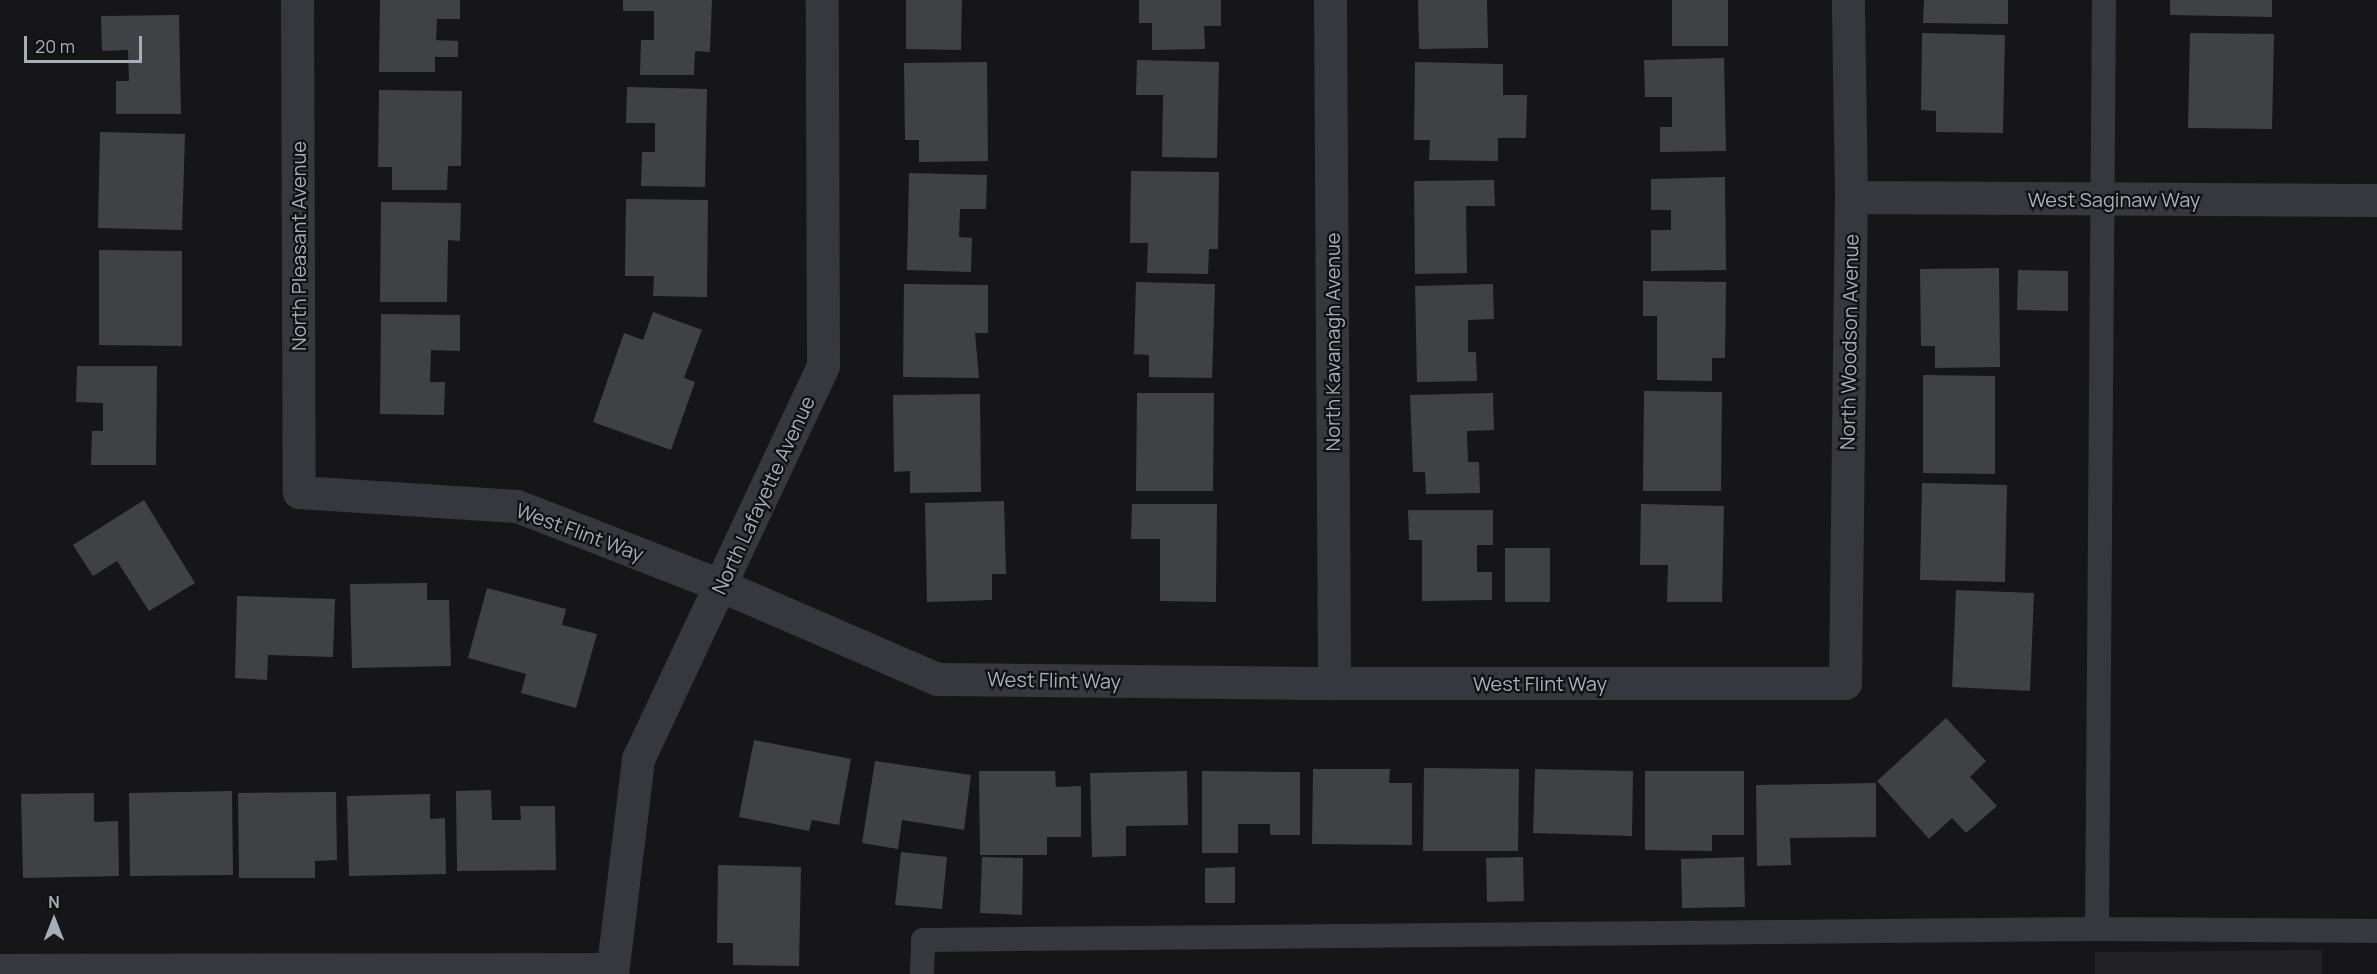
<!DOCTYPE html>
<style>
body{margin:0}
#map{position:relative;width:2377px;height:974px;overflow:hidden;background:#161618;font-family:Manrope,sans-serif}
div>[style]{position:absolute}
.built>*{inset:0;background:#222225}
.building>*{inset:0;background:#404145}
.lane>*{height:24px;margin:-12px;padding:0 12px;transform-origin:12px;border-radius:12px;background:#37383d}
.street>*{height:33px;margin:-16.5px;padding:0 16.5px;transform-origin:16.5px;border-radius:16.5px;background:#37383d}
span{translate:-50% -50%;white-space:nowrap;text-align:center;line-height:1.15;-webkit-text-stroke:4.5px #111113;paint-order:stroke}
.street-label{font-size:20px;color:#a8adb8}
.north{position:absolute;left:24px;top:890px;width:60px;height:60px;-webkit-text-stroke:4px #111113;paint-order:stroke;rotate:0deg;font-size:16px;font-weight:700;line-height:24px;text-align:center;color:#a8adb8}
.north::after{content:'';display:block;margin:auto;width:21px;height:27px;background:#a8adb8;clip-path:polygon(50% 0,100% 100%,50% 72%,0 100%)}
.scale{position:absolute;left:24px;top:36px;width:118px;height:27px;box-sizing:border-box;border:3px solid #a8adb8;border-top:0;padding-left:8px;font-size:18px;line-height:21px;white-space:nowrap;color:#a8adb8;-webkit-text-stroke:4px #111113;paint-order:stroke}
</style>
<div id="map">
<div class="built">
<i style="clip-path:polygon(2322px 950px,2322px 974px,2095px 974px,2095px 952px)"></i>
</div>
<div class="building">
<i style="clip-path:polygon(380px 0,460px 0,460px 19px,437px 19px,436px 40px,458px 41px,458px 57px,435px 57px,435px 72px,379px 72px)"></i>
<i style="clip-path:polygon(623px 0,712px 0,710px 52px,695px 51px,694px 75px,640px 75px,641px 40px,654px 40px,654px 11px,623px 11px)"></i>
<i style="clip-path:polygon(906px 0,962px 0,961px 50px,906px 49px)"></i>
<i style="clip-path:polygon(1139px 0,1221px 0,1221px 26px,1204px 26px,1205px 49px,1152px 50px,1152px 23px,1139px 23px)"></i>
<i style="clip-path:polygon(1418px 0,1487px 0,1488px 48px,1419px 49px)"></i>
<i style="clip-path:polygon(1672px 0,1728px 0,1728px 46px,1672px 46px)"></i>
<i style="clip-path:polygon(1924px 0,2008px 0,2008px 24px,1923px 23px)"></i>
<i style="clip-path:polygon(2170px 0,2272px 0,2272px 17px,2170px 15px)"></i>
<i style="clip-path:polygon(179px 15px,181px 114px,116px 114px,116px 81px,129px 81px,128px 50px,102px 51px,101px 16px)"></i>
<i style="clip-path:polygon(1922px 33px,2005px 35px,2003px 133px,1936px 132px,1936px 111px,1921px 110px)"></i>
<i style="clip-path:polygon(2190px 33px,2274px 34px,2272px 129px,2188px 128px)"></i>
<i style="clip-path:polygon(1724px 58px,1726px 151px,1660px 152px,1660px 127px,1672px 127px,1672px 97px,1645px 97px,1644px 60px)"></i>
<i style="clip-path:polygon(1137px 60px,1219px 62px,1217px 158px,1162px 157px,1163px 95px,1136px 95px)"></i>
<i style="clip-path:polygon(987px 62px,988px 161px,919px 162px,919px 140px,905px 140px,904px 63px)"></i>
<i style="clip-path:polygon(1415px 62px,1503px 64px,1503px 95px,1527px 95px,1526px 138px,1498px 138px,1498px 161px,1429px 160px,1430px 140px,1414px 140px)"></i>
<i style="clip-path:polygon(627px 87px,707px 89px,705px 187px,641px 186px,642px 152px,655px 152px,655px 123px,626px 123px)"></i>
<i style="clip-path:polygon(379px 90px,462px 91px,461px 166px,448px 166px,447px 190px,392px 190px,392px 167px,378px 167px)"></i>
<i style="clip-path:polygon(100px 132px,185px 134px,182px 230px,98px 228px)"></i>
<i style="clip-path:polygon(1131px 171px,1219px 172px,1218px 249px,1209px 249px,1208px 274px,1147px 273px,1148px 243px,1130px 243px)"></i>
<i style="clip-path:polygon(909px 173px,987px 175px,986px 209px,960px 209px,959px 237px,972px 238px,971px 272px,907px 270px)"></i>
<i style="clip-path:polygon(1725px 177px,1726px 270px,1651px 271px,1651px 230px,1671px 230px,1671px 210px,1651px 210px,1651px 179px)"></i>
<i style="clip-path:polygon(1494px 180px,1495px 206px,1466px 206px,1467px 273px,1415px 274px,1414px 181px)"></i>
<i style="clip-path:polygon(626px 199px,708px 200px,707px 297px,653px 296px,654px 276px,625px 276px)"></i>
<i style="clip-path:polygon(381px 202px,461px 203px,460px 241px,448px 240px,447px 302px,380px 302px)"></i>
<i style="clip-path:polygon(99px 250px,182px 251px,182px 346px,99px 345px)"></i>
<i style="clip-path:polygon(1999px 268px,2000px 367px,1935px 368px,1935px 346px,1921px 346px,1920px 269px)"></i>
<i style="clip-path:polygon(2018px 270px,2068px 271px,2068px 311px,2017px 310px)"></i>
<i style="clip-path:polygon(1643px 281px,1726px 282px,1725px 358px,1712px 358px,1712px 381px,1657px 380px,1657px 316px,1643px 316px)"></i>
<i style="clip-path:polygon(1136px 282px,1215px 284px,1212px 378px,1149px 377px,1149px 355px,1134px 354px)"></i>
<i style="clip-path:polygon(904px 284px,988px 285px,988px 333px,975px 333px,979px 378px,903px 377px)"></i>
<i style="clip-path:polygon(1493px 284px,1494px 319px,1468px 320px,1468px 352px,1476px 352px,1477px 381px,1417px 382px,1415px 286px)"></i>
<i style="clip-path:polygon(653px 312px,702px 330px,684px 378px,695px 382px,671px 450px,593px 422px,624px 333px,643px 340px)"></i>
<i style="clip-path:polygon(381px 314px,460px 315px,460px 351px,431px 350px,430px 382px,445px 382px,444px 415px,380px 414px)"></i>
<i style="clip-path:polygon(77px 366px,157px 366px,156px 465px,91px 465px,92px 431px,103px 431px,103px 403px,76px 402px)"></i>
<i style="clip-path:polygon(1923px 375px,1995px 376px,1995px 474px,1923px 473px)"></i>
<i style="clip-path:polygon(1644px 391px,1722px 392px,1721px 491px,1643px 491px)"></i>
<i style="clip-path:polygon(1137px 393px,1214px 393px,1213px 491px,1136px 491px)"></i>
<i style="clip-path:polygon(1493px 393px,1494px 430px,1467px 431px,1468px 462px,1479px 462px,1480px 493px,1426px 494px,1425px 472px,1413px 472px,1410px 395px)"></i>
<i style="clip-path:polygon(980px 394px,981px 492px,910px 493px,910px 471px,894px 472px,893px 395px)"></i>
<i style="clip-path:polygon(1922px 483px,2007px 485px,2005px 582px,1920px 580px)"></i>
<i style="clip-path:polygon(144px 500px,195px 583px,149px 611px,117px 561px,93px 576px,73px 545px)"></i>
<i style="clip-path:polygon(1004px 501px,1006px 574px,992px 574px,992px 600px,927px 602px,925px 503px)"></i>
<i style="clip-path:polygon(1132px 504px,1217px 504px,1216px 602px,1160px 601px,1160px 539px,1131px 539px)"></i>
<i style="clip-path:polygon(1641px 504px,1724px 506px,1722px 602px,1667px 602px,1668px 565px,1640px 565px)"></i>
<i style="clip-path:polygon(1408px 510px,1493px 510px,1493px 545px,1477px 545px,1477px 572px,1492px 572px,1492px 600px,1422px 601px,1422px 540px,1409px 540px)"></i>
<i style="clip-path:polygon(1505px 548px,1550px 548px,1550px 602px,1505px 602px)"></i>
<i style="clip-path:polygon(427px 583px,427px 600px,449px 600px,451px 666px,352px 668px,350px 584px)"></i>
<i style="clip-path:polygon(487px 588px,566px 609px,562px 625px,597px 634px,576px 708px,521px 693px,526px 674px,468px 658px)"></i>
<i style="clip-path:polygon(1956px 590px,2034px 593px,2030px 691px,1952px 687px)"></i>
<i style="clip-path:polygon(237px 596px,335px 599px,333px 657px,268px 655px,267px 680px,235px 678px)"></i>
<i style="clip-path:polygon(1946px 718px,1986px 761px,1970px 777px,1997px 806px,1966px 833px,1952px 818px,1929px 839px,1877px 781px)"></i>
<i style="clip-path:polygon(754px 740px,851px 759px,839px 825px,812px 820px,809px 831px,739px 817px)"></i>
<i style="clip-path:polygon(875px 761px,971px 775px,964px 830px,902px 820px,898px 849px,862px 843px)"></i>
<i style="clip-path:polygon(1424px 768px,1519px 769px,1518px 851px,1423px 851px)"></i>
<i style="clip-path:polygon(1313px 769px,1390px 769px,1389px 783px,1412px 783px,1412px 845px,1312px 844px)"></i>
<i style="clip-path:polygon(1535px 769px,1633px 771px,1632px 836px,1533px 833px)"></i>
<i style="clip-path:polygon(979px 771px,1055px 771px,1056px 787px,1081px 786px,1081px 837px,1047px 837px,1047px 855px,980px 855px)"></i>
<i style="clip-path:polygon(1187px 771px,1188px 825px,1126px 826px,1126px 856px,1092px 857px,1090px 773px)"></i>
<i style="clip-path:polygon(1202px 771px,1300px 772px,1300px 835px,1270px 835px,1270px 824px,1238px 824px,1238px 853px,1202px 853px)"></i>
<i style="clip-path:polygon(1645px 771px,1744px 771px,1744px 835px,1712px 835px,1712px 851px,1645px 850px)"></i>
<i style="clip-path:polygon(1876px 783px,1876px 837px,1790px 838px,1791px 865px,1757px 866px,1756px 785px)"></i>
<i style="clip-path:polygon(491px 790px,492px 820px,521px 820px,520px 806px,555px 806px,556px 870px,457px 871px,456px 791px)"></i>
<i style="clip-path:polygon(232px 791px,233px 875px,130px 876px,129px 793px)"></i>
<i style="clip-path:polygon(336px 792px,337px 860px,315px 861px,315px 878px,239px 878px,238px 793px)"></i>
<i style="clip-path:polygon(94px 793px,94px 822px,118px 821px,119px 876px,23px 878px,21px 794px)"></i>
<i style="clip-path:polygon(430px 794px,430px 819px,445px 818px,446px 874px,349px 876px,347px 796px)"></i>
<i style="clip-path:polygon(901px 852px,947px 857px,942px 909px,895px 905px)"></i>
<i style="clip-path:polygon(982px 857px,1023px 858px,1022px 915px,980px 913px)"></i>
<i style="clip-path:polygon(1523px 857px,1524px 901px,1487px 902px,1486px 858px)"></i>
<i style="clip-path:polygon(1744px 857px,1745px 907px,1682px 908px,1681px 859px)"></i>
<i style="clip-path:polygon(718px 865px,801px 867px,799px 966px,733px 965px,733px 943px,717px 943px)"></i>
<i style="clip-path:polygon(1235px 867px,1235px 903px,1205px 903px,1205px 868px)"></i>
</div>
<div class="lane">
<i style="left:2097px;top:929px;width:929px;rotate:-89.57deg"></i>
<i style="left:922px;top:974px;width:34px;rotate:-88deg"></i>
<i style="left:923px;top:940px;width:1174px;rotate:-0.54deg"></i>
<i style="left:2097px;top:929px;width:280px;rotate:0.4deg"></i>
</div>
<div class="street">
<i style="left:297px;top:0;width:492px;rotate:89.8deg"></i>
<i style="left:299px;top:492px;width:218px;rotate:3.7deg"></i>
<i style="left:517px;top:506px;width:220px;rotate:21.3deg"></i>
<i style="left:722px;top:586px;width:234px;rotate:23.4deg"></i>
<i style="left:937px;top:679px;width:397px;rotate:0.6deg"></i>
<i style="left:1334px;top:683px;width:511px"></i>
<i style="left:1845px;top:683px;width:486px;rotate:-89.3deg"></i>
<i style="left:1851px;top:197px;width:197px;rotate:-90.9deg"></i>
<i style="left:1330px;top:0;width:683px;rotate:89.66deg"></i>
<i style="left:1851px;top:197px;width:526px;rotate:0.33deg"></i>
<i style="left:0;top:970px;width:612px;rotate:-0.09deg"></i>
<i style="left:612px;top:974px;width:217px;rotate:-83.1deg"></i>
<i style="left:638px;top:759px;width:435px;rotate:-64.8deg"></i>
<i style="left:823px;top:365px;width:365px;rotate:-90.2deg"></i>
</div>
<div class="street-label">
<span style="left:2114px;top:199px">West Saginaw Way</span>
<span style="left:298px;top:246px;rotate:-90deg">North Pleasant Avenue</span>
<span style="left:1332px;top:342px;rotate:-90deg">North Kavanagh Avenue</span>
<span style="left:1849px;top:342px;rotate:-89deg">North Woodson Avenue</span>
<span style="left:763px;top:495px;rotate:-65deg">North Lafayette Avenue</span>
<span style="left:580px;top:532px;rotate:20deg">West Flint Way</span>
<span style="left:1054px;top:680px;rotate:1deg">West Flint Way</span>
<span style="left:1540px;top:683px">West Flint Way</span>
</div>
<div class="north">N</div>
<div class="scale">20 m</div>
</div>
